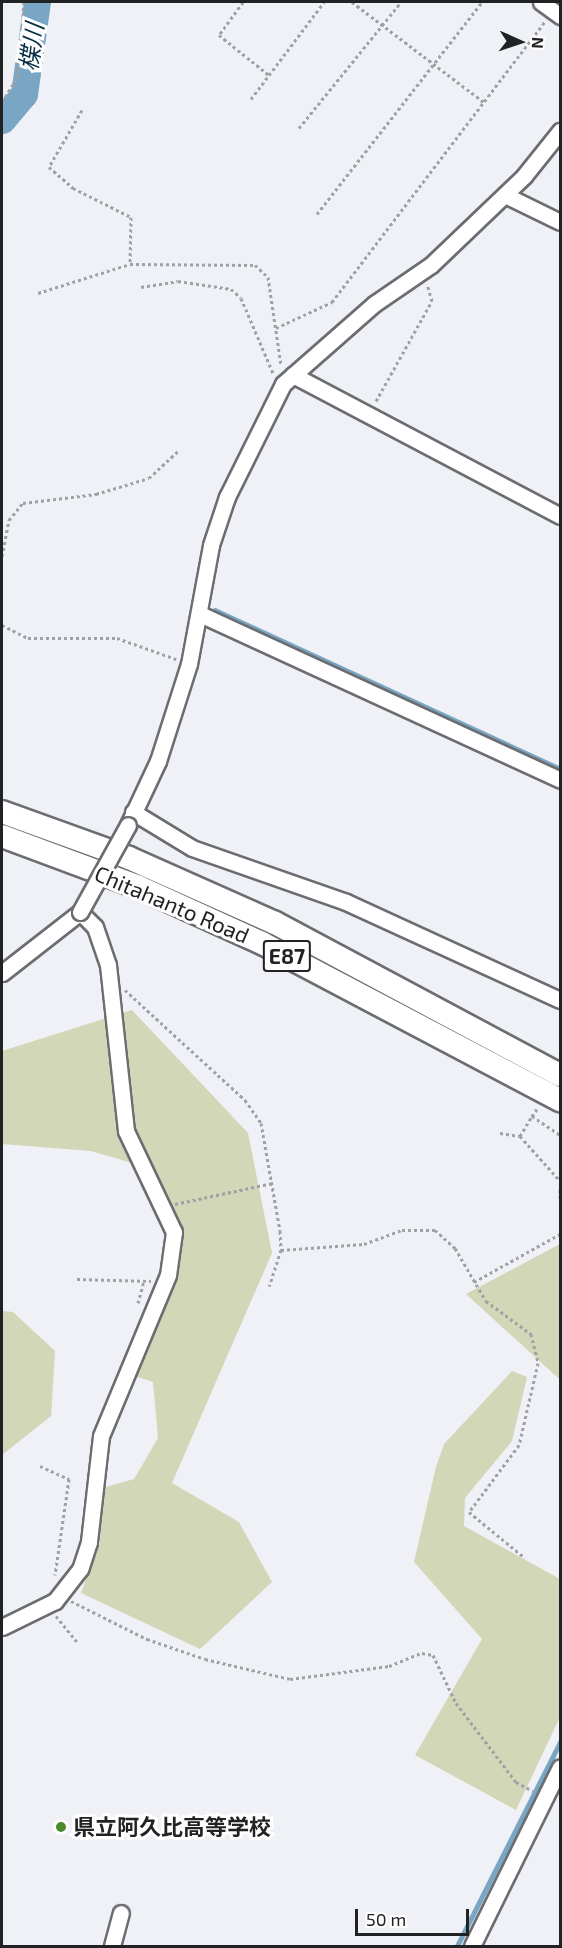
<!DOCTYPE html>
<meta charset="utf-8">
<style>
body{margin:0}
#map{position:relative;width:562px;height:1948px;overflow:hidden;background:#eff1f6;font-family:"Exo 2","Noto Sans JP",sans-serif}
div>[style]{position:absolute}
.green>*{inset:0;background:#d2d7b7}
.stream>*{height:4.5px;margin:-2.25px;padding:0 2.25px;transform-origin:2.25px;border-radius:2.25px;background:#79a6c5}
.river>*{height:27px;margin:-13.5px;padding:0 13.5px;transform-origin:13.5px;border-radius:13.5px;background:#79a6c5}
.path>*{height:3px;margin-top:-1.5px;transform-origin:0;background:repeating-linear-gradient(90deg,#9fa1a4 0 3px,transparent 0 6px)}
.roads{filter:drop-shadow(2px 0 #6b6d71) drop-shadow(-2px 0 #6b6d71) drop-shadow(0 2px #6b6d71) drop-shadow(0 -2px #6b6d71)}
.minor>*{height:15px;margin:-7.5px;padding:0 7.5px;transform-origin:7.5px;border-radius:7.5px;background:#fff}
.highway>*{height:22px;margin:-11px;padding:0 11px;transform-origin:11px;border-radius:11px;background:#fff}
.bridges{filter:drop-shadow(2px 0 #6b6d71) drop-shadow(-2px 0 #6b6d71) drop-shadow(0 2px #6b6d71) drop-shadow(0 -2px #6b6d71)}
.minor-bridge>*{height:15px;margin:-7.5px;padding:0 7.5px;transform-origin:7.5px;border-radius:7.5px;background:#fff}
.dots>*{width:16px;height:16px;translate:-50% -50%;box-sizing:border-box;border:3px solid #fefefe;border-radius:50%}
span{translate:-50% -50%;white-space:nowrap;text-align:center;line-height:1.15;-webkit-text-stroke:6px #fefefe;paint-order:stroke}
.shield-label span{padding:2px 4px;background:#fefefe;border:2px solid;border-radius:4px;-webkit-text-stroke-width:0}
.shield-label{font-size:21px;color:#212223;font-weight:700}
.street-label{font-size:22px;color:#212223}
.poi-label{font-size:22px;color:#212223;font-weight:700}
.left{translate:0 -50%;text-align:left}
.water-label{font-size:24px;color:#052d43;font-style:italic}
.frame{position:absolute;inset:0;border:3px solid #212223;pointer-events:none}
.north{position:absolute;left:490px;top:12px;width:60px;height:60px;-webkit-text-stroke:4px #fefefe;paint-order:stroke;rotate:93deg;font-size:16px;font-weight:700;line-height:24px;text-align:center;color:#212223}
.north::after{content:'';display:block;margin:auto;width:21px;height:27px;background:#212223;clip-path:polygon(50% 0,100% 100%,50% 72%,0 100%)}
.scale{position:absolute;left:355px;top:1909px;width:114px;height:27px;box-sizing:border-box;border:3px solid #212223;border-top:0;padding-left:8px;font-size:18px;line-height:21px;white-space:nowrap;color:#212223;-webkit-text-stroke:4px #fefefe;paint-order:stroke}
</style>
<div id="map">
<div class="green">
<i style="clip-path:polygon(132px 1010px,248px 1133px,272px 1253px,172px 1483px,239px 1522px,272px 1582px,200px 1649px,81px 1593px,100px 1543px,102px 1488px,134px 1479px,158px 1438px,153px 1382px,135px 1376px,181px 1259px,179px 1219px,153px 1169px,91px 1151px,2px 1144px,2px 1051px)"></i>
<i style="clip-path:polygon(560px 1244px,560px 1377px,558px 1378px,466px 1294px)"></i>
<i style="clip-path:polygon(2px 1311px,13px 1312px,55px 1351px,51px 1416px,2px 1455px)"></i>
<i style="clip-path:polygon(512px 1371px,527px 1377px,512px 1441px,465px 1498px,464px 1526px,560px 1579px,560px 1717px,516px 1810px,415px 1755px,482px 1639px,414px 1562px,436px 1467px,444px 1444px)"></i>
</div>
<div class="stream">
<i style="left:215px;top:610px;width:380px;rotate:24.7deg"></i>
<i style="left:457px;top:1946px;width:229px;rotate:-63.2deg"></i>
</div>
<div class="river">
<i style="left:2px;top:120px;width:34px;rotate:-50deg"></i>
<i style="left:24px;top:94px;width:93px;rotate:-82deg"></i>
</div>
<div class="path">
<i style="left:243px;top:2px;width:41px;rotate:126deg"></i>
<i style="left:219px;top:35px;width:64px;rotate:38.7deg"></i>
<i style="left:352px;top:2px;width:167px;rotate:37.2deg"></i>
<i style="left:251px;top:99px;width:121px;rotate:-53deg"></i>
<i style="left:2px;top:102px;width:31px;rotate:-58deg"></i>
<i style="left:18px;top:76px;width:74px;rotate:-85.4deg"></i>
<i style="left:82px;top:110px;width:66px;rotate:120.1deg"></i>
<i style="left:49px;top:167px;width:32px;rotate:41deg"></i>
<i style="left:73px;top:188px;width:65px;rotate:26.6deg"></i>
<i style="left:131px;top:217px;width:47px;rotate:91.2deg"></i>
<i style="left:299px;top:128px;width:162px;rotate:-51deg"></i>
<i style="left:317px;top:214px;width:269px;rotate:-52.1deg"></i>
<i style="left:141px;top:287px;width:37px;rotate:-9deg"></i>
<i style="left:178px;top:281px;width:54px;rotate:8.6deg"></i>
<i style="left:231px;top:289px;width:13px;rotate:42deg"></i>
<i style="left:241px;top:298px;width:82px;rotate:66.9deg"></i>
<i style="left:38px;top:293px;width:96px;rotate:-17.5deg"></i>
<i style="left:130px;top:264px;width:125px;rotate:0.5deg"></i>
<i style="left:255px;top:265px;width:18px;rotate:43deg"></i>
<i style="left:268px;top:277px;width:89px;rotate:81.6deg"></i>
<i style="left:276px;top:328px;width:62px;rotate:-24.9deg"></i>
<i style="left:332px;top:302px;width:353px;rotate:-52.8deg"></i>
<i style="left:376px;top:401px;width:115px;rotate:-60.8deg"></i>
<i style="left:432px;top:301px;width:18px;rotate:-106deg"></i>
<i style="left:2px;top:556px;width:37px;rotate:-79deg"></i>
<i style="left:9px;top:520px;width:22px;rotate:-51deg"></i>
<i style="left:23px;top:503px;width:74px;rotate:-7deg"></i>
<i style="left:96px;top:494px;width:55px;rotate:-16.8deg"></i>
<i style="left:149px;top:478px;width:41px;rotate:-43deg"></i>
<i style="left:2px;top:625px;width:29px;rotate:27deg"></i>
<i style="left:28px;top:638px;width:89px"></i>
<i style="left:117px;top:638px;width:63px;rotate:19.6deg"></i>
<i style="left:125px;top:990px;width:163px;rotate:42.5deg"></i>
<i style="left:245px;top:1100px;width:28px;rotate:55deg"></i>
<i style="left:261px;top:1123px;width:110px;rotate:80deg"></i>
<i style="left:280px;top:1231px;width:19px;rotate:87deg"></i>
<i style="left:281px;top:1250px;width:38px;rotate:108deg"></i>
<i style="left:537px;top:1109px;width:9px;rotate:126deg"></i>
<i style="left:532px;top:1116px;width:34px;rotate:34deg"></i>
<i style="left:500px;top:1133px;width:20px;rotate:9deg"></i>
<i style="left:520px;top:1136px;width:23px;rotate:-59deg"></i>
<i style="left:520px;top:1136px;width:60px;rotate:48.4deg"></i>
<i style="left:560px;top:1189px;width:13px;rotate:90deg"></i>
<i style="left:175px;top:1204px;width:100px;rotate:-12.1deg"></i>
<i style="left:281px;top:1250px;width:83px;rotate:-4.1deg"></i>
<i style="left:364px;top:1244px;width:40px;rotate:-20.2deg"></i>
<i style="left:402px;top:1230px;width:33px"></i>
<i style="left:435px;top:1230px;width:27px;rotate:42deg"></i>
<i style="left:455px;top:1248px;width:61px;rotate:59.7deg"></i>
<i style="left:486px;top:1301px;width:56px;rotate:36.3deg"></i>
<i style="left:531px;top:1334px;width:30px;rotate:76deg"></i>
<i style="left:538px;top:1363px;width:84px;rotate:103deg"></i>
<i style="left:519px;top:1445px;width:84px;rotate:126.7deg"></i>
<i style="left:469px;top:1512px;width:72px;rotate:39.4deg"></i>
<i style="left:77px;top:1279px;width:74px;rotate:1.5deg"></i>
<i style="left:474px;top:1282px;width:98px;rotate:-29.2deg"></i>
<i style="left:138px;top:1303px;width:23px;rotate:-75deg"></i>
<i style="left:40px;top:1466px;width:32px;rotate:24deg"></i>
<i style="left:69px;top:1479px;width:97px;rotate:98.3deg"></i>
<i style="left:71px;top:1601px;width:85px;rotate:26.6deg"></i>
<i style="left:147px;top:1639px;width:61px;rotate:19deg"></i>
<i style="left:205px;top:1659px;width:87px;rotate:13.2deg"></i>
<i style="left:290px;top:1679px;width:100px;rotate:-7.5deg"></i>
<i style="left:389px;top:1666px;width:35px;rotate:-22deg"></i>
<i style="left:422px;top:1653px;width:11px;rotate:10deg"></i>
<i style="left:433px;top:1655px;width:53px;rotate:64.4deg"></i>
<i style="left:456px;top:1703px;width:99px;rotate:52.8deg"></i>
<i style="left:516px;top:1782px;width:19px;rotate:28deg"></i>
<i style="left:56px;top:1616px;width:33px;rotate:51deg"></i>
</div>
<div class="roads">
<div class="minor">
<i style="left:541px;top:2px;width:24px;rotate:36deg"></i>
<i style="left:505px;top:195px;width:61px;rotate:26.1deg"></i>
<i style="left:293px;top:375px;width:302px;rotate:27.8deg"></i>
<i style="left:202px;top:615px;width:394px;rotate:24.7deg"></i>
<i style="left:133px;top:812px;width:69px;rotate:31.4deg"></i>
<i style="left:192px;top:848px;width:163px;rotate:19.3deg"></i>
<i style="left:346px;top:902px;width:235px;rotate:24.6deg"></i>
<i style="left:128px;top:825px;width:71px;rotate:-64.9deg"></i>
<i style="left:158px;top:761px;width:102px;rotate:-72.3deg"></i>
<i style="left:189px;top:664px;width:121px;rotate:-79.5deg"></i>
<i style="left:211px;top:545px;width:51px;rotate:-71.6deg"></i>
<i style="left:227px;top:497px;width:126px;rotate:-63.6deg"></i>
<i style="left:283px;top:384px;width:121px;rotate:-41.3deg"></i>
<i style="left:374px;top:304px;width:69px;rotate:-34.4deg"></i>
<i style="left:431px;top:265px;width:129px;rotate:-43.7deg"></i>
<i style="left:524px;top:176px;width:58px;rotate:-51.3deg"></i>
<i style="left:2px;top:973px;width:99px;rotate:-38deg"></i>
<i style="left:80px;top:912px;width:21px;rotate:45deg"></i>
<i style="left:95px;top:927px;width:40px;rotate:71.1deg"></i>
<i style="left:108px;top:965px;width:167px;rotate:83.8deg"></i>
<i style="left:126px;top:1131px;width:112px;rotate:64.6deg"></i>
<i style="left:174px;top:1232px;width:43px;rotate:97.9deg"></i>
<i style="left:168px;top:1275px;width:174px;rotate:112.6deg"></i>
<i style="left:101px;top:1436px;width:107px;rotate:96.5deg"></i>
<i style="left:89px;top:1542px;width:28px;rotate:108deg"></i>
<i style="left:80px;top:1569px;width:41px;rotate:128deg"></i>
<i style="left:55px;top:1601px;width:59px;rotate:153.9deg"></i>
<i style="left:112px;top:1946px;width:34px;rotate:-75deg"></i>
<i style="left:472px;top:1946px;width:199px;rotate:-63.8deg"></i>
</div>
<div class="highway">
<i style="left:2px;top:812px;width:135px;rotate:19.9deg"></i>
<i style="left:129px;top:858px;width:160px;rotate:24deg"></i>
<i style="left:275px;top:923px;width:323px;rotate:28.1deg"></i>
<i style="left:2px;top:836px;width:146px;rotate:20.4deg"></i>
<i style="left:139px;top:887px;width:135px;rotate:24.5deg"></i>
<i style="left:262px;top:943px;width:337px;rotate:27.8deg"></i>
</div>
</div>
<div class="bridges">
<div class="minor-bridge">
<i style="left:80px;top:912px;width:99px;rotate:-61.1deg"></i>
</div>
</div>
<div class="dots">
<i style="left:61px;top:1827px;background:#4c8a29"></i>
</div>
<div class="shield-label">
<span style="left:287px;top:956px">E87</span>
</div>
<div class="street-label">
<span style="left:172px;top:904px;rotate:23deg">Chitahanto Road</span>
</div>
<div class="poi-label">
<span class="left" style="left:73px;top:1827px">県立阿久比高等学校</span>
</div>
<div class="water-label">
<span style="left:31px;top:47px;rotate:-82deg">楪川</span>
</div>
<div class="frame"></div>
<div class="north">N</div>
<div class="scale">50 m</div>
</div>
